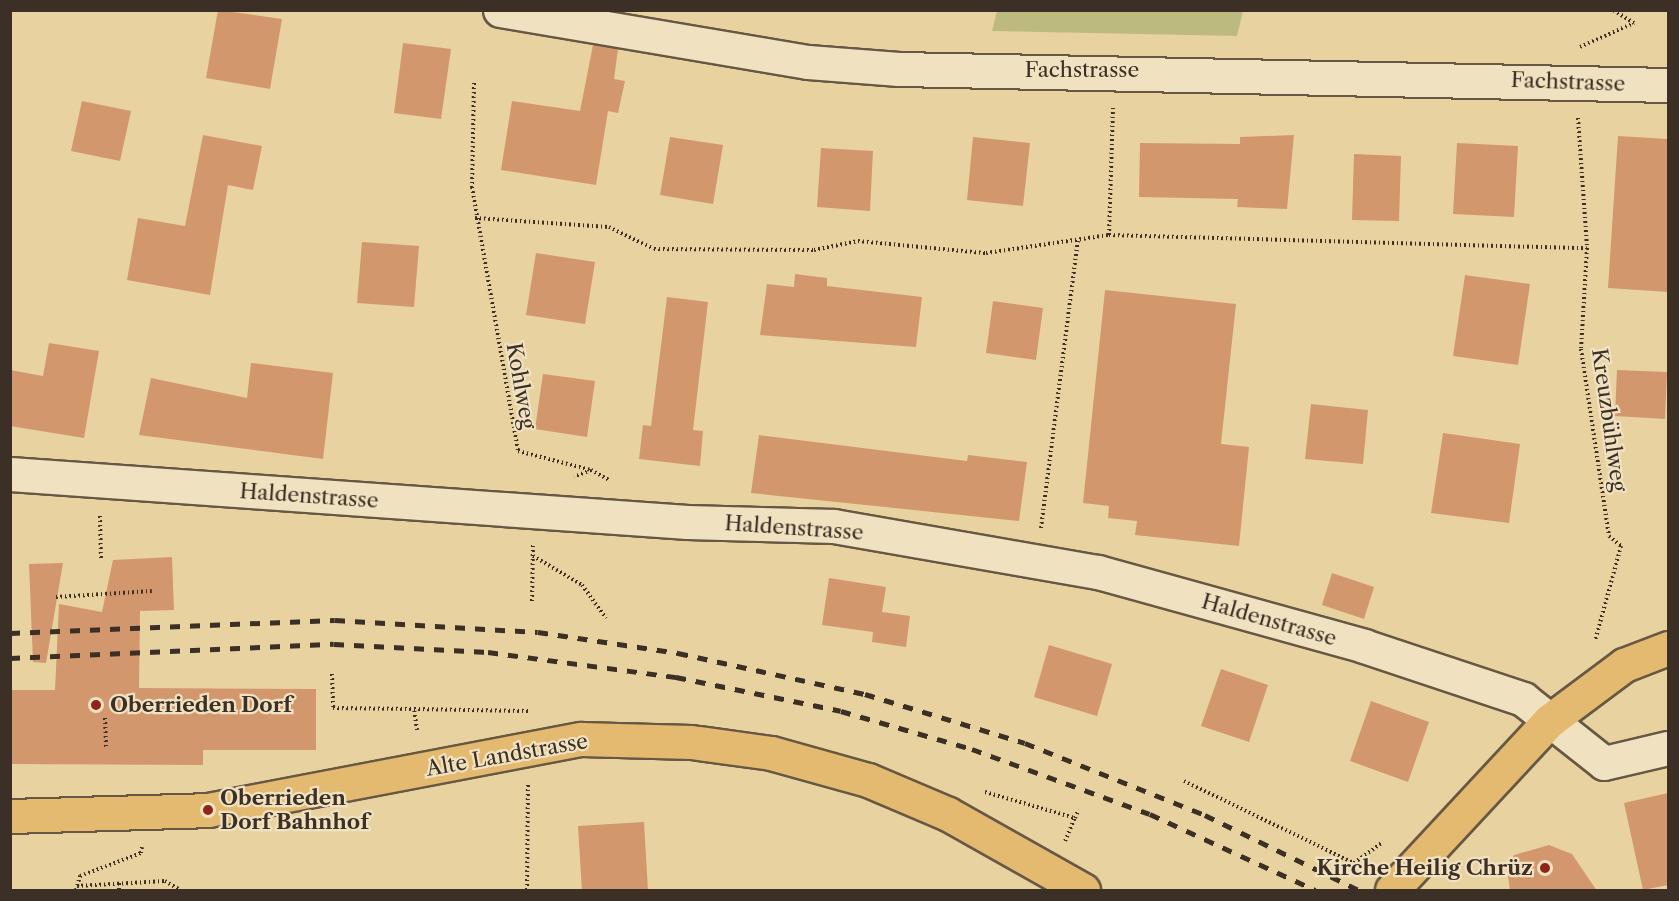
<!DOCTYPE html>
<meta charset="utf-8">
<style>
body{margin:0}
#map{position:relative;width:1679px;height:901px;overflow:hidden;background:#e8d3a0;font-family:"Libre Caslon Text",serif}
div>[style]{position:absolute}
.green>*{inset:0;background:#bdba7f}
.building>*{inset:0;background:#d3976e}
.path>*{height:4px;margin-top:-2px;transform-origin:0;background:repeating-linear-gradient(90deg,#3c2f25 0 1.5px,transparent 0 4.5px)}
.roads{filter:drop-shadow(2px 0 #675844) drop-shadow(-2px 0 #675844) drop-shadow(0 2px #675844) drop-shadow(0 -2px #675844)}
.minor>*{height:33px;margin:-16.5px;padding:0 16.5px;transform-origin:16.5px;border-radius:16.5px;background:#f0e2c1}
.major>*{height:33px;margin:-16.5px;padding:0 16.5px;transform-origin:16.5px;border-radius:16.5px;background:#e4ba70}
.rail>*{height:4.5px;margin-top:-2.25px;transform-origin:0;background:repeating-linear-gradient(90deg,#3c2f25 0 10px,transparent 0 20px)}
.dots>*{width:16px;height:16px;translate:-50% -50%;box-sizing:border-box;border:3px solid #f0e2c1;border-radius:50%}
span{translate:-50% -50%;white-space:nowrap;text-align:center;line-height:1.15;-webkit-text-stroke:4.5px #f0e2c1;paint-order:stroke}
.street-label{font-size:21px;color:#3c2f25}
.poi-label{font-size:21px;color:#3c2f25;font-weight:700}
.left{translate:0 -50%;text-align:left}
.right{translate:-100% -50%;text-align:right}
.frame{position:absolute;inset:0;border:12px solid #3c2f25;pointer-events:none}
</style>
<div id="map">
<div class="green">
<i style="clip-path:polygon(997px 11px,997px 10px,1243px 11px,1237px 36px,992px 31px)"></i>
</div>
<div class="building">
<i style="clip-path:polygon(218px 10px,282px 19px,270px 89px,206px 78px)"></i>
<i style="clip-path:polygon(403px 43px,451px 49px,441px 119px,394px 113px)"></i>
<i style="clip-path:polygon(593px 45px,618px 49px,614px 79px,625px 81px,618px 113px,608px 111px,596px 185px,501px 170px,512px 101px,580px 111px)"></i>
<i style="clip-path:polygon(82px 101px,131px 111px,120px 161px,71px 151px)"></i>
<i style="clip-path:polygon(203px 135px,262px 146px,253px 190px,228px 185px,210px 295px,127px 280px,138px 218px,185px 226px)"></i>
<i style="clip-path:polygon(1294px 135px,1287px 209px,1237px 207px,1238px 199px,1139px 197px,1140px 143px,1240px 144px,1240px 137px)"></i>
<i style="clip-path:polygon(1618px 136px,1668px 139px,1668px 292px,1608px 288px)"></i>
<i style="clip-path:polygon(670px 137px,723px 145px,713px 204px,660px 195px)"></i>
<i style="clip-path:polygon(973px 137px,1030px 143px,1023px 206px,967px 200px)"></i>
<i style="clip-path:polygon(1457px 143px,1518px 146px,1514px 217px,1453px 214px)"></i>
<i style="clip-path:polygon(821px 148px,873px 151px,870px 211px,817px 207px)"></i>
<i style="clip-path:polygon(1354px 154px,1401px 156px,1399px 221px,1352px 220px)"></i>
<i style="clip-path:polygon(362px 242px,419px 246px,414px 307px,357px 303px)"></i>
<i style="clip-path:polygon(536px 253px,595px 262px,585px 324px,526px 315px)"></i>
<i style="clip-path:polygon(795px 274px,827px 278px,827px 286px,922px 297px,916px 347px,760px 335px,767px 284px,794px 287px)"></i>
<i style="clip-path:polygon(1465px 275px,1530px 284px,1518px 365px,1453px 356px)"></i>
<i style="clip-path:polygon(1105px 290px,1236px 304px,1221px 444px,1249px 447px,1239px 546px,1135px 535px,1137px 521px,1108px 518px,1109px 506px,1083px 503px)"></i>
<i style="clip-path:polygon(667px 297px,708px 302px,693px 430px,703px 431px,700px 466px,639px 459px,643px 425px,651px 426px)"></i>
<i style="clip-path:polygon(993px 301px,1043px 308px,1036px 360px,986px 353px)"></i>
<i style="clip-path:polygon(49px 343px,99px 351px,84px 438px,10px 426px,10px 370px,43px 376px)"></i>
<i style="clip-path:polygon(251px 363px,333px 373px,323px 459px,139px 435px,151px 378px,247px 398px)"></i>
<i style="clip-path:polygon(1617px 370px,1667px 372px,1665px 419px,1615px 416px)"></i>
<i style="clip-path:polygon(543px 374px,595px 381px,587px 437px,535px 429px)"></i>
<i style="clip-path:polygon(1311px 404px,1368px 410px,1363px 464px,1305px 459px)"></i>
<i style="clip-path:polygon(1443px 433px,1520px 444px,1509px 523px,1431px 513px)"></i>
<i style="clip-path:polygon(759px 435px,967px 461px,968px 455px,1027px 462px,1019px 521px,751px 493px)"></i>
<i style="clip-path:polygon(172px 557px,174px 610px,140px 611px,139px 688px,316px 689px,316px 750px,203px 750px,203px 765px,10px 764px,10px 690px,55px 690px,59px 604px,102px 612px,113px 560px)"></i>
<i style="clip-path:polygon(63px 563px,46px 663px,33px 662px,29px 564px)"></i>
<i style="clip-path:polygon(1332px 573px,1374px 587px,1364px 619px,1322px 605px)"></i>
<i style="clip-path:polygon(829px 578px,886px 587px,882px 612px,910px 616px,906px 647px,872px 642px,873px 632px,822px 625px)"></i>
<i style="clip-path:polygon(1049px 645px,1112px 664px,1097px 716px,1034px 697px)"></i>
<i style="clip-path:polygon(1221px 669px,1268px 685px,1249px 742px,1201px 726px)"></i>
<i style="clip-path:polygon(1371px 701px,1429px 722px,1408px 782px,1350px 761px)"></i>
<i style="clip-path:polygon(1668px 793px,1668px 885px,1643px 890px,1624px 803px)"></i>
<i style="clip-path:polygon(644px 822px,648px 891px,582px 891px,578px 826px)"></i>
<i style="clip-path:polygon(1549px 845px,1572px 854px,1597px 891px,1510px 891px,1507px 869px,1514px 855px)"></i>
</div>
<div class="path">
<i style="left:1580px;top:47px;width:59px;rotate:-24deg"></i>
<i style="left:1634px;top:23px;width:25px;rotate:-148deg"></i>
<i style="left:474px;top:83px;width:104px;rotate:91.1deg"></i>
<i style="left:472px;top:187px;width:268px;rotate:80.1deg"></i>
<i style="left:518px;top:451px;width:75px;rotate:14.6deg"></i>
<i style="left:591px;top:470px;width:18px;rotate:158deg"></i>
<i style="left:1578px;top:118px;width:130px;rotate:86deg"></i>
<i style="left:1587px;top:248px;width:101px;rotate:93.4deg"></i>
<i style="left:1581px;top:349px;width:189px;rotate:81.5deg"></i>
<i style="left:1609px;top:536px;width:16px;rotate:40deg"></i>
<i style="left:1621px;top:546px;width:98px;rotate:105.3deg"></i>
<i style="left:475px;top:218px;width:134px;rotate:3.8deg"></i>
<i style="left:609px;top:227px;width:50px;rotate:26.1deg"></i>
<i style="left:654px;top:249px;width:160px;rotate:0.4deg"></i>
<i style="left:814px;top:250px;width:45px;rotate:-11.6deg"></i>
<i style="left:858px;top:241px;width:129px;rotate:5.4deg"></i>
<i style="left:986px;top:253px;width:124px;rotate:-8.3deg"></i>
<i style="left:1109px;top:235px;width:478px;rotate:1.6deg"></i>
<i style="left:1109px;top:235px;width:128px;rotate:-88.2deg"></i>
<i style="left:591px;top:470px;width:21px;rotate:29deg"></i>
<i style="left:100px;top:516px;width:44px;rotate:88.7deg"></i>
<i style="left:1041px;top:528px;width:290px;rotate:-82.7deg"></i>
<i style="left:533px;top:556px;width:57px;rotate:30.6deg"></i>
<i style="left:582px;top:585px;width:41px;rotate:54deg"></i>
<i style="left:56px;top:597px;width:96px;rotate:-3.6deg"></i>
<i style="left:532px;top:601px;width:56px;rotate:-89deg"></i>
<i style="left:332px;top:674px;width:34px;rotate:88deg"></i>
<i style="left:333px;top:708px;width:81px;rotate:0.7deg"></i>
<i style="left:105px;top:718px;width:30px;rotate:88deg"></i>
<i style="left:417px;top:730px;width:21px;rotate:-98deg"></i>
<i style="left:414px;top:709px;width:114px;rotate:1deg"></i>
<i style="left:1184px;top:781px;width:189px;rotate:25.8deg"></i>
<i style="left:1354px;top:863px;width:36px;rotate:-36deg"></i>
<i style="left:985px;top:792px;width:94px;rotate:16.1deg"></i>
<i style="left:1075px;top:818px;width:9px;rotate:-69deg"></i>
<i style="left:1065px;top:841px;width:25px;rotate:-67deg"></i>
<i style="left:119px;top:883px;width:7px;rotate:90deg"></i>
<i style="left:77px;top:886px;width:88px;rotate:-3.3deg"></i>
<i style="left:165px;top:881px;width:17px;rotate:31deg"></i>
<i style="left:76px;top:890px;width:15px;rotate:-74deg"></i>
<i style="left:80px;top:876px;width:65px;rotate:-20.7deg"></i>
<i style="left:141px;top:853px;width:6px;rotate:-81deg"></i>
<i style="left:527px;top:890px;width:107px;rotate:-89.5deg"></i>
</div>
<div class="roads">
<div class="minor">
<i style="left:500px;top:10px;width:312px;rotate:9.6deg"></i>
<i style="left:808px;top:62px;width:91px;rotate:4.4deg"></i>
<i style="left:899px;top:69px;width:769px;rotate:1.19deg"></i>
<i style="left:10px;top:474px;width:679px;rotate:4.06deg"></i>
<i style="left:687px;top:522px;width:147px;rotate:1.6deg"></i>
<i style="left:834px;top:526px;width:268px;rotate:9.9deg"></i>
<i style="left:1098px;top:572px;width:276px;rotate:15.5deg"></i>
<i style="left:1364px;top:646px;width:168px;rotate:18.4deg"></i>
<i style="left:1523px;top:699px;width:103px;rotate:38.3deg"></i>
<i style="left:1604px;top:763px;width:66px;rotate:-13.2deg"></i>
</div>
<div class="major">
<i style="left:10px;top:816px;width:198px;rotate:-1.7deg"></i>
<i style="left:208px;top:810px;width:380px;rotate:-10.8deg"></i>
<i style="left:581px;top:739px;width:110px;rotate:1.6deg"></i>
<i style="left:691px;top:742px;width:81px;rotate:7.8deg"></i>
<i style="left:771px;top:753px;width:101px;rotate:15.6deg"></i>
<i style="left:868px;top:780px;width:87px;rotate:23deg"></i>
<i style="left:948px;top:814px;width:155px;rotate:29.4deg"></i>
<i style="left:1392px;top:890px;width:231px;rotate:-47.1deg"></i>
<i style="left:1549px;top:721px;width:94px;rotate:-36.7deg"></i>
<i style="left:1624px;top:665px;width:47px;rotate:-21.1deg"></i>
</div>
</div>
<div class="rail">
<i style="left:10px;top:633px;width:325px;rotate:-2.3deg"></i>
<i style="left:335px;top:620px;width:203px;rotate:3.4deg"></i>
<i style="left:538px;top:632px;width:142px;rotate:8.5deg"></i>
<i style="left:678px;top:653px;width:191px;rotate:12.4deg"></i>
<i style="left:865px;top:694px;width:167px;rotate:17deg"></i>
<i style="left:1025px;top:743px;width:194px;rotate:21.8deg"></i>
<i style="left:1205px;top:815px;width:171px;rotate:26deg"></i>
<i style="left:10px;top:658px;width:324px;rotate:-2.5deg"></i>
<i style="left:334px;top:644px;width:154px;rotate:3deg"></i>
<i style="left:488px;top:652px;width:190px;rotate:7.6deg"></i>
<i style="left:676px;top:677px;width:168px;rotate:11.6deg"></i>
<i style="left:841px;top:711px;width:136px;rotate:16.2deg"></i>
<i style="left:972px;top:749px;width:189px;rotate:20.1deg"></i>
<i style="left:1150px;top:814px;width:182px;rotate:24.7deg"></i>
</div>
<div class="dots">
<i style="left:96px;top:705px;background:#8f2418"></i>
<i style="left:208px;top:810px;background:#8f2418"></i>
<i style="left:1545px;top:868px;background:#8f2418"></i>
</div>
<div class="street-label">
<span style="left:1082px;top:70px">Fachstrasse</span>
<span style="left:1568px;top:82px;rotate:2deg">Fachstrasse</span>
<span style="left:521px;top:386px;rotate:80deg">Kohlweg</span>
<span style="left:1609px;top:420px;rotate:82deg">Kreuzbühlweg</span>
<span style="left:309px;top:496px;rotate:4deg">Haldenstrasse</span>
<span style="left:794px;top:528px;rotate:4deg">Haldenstrasse</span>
<span style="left:1269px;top:620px;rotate:16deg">Haldenstrasse</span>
<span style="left:507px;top:755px;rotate:-10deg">Alte Landstrasse</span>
</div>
<div class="poi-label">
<span class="left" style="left:110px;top:705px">Oberrieden Dorf</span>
<span class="left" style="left:220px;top:810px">Oberrieden<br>Dorf Bahnhof</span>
<span class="right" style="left:1533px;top:868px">Kirche Heilig Chrüz</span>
</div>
<div class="frame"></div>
</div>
